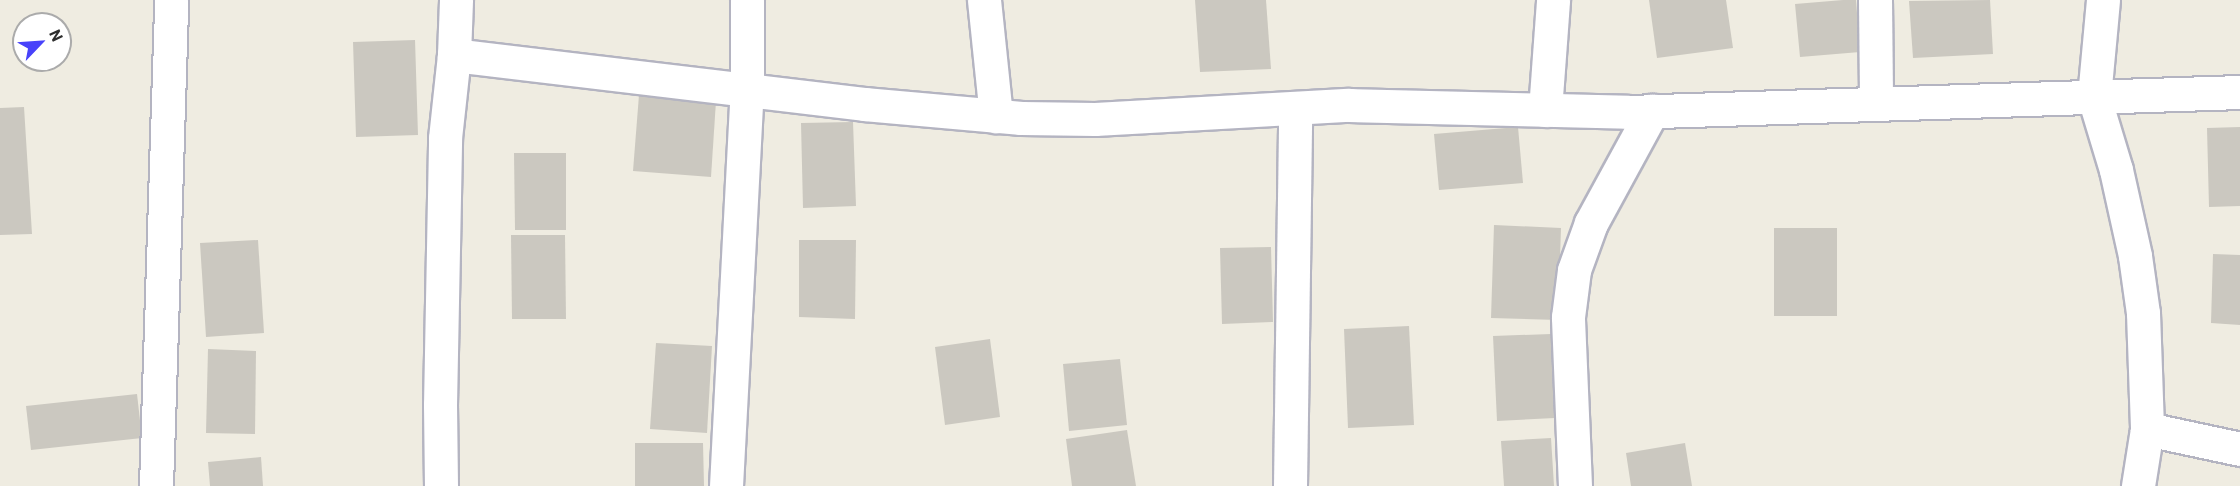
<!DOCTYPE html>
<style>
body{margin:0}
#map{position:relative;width:2240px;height:486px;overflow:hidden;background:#efece1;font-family:Barlow,sans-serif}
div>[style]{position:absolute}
.building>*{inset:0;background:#cbc8c0}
.roads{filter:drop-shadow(2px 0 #b4b4c1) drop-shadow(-2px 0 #b4b4c1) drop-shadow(0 2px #b4b4c1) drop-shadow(0 -2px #b4b4c1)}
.minor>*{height:33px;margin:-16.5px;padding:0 16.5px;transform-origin:16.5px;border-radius:16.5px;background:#fff}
span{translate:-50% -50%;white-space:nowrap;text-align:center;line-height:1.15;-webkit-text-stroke:4.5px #fff;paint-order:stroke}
.north{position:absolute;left:12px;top:12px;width:60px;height:60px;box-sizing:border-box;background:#fff;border:2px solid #ababab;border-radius:50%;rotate:65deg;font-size:16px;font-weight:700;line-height:24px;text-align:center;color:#2e2e2e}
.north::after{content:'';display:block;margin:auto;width:21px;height:27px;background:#4842fa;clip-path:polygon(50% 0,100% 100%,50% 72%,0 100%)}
</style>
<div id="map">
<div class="building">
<i style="clip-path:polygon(1195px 0,1266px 0,1271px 69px,1200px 72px)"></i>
<i style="clip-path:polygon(1649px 0,1726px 0,1733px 48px,1657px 58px)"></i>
<i style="clip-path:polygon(1843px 0,1856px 0,1860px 52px,1800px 57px,1795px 4px)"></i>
<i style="clip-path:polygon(1990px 0,1993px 54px,1913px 58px,1909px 1px)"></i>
<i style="clip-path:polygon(415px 40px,418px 135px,356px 137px,353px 42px)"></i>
<i style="clip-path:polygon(639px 95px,716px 101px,711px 177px,633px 171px)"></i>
<i style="clip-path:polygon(24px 107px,32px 234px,0 235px,0 108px)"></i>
<i style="clip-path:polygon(853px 122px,856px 206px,803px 208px,801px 123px)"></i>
<i style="clip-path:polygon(1518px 127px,1523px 183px,1439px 190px,1434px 134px)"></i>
<i style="clip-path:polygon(2240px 127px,2240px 206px,2209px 207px,2207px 128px)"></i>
<i style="clip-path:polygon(514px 153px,566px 153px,566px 230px,515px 230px)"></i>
<i style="clip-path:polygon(1494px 225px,1561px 228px,1558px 320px,1491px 318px)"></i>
<i style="clip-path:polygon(1774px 228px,1837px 228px,1837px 316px,1774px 316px)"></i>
<i style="clip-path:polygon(511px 235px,565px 235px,566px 319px,512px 319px)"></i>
<i style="clip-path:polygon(258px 240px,264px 333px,206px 337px,200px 243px)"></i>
<i style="clip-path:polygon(799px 240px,856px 240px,855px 319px,799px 317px)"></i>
<i style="clip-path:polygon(1271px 247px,1273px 322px,1222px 324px,1220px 248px)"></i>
<i style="clip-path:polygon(2213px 254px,2240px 255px,2240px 325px,2211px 323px)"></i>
<i style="clip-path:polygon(1409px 326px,1414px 425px,1348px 428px,1344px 329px)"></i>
<i style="clip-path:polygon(1551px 334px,1555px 418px,1497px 421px,1493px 336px)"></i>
<i style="clip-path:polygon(990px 339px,1000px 417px,945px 425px,935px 347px)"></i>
<i style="clip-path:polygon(656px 343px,712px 346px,707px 433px,650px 429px)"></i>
<i style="clip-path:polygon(208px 349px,256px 351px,255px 434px,206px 433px)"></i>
<i style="clip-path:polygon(1120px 359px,1127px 425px,1069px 431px,1063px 364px)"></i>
<i style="clip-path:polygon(137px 394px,142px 438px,31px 450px,26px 406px)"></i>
<i style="clip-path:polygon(1127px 430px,1136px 486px,1072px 486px,1066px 439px)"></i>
<i style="clip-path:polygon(1551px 438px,1554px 486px,1504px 486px,1501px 441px)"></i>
<i style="clip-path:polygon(635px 443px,703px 443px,704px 486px,635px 486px)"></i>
<i style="clip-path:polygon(1685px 443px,1692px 486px,1631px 486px,1626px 453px)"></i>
<i style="clip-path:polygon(261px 457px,263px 486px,210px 486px,208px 462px)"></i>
</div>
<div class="roads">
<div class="minor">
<i style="left:984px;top:0;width:117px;rotate:84.1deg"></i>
<i style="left:1875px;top:0;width:102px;rotate:89.4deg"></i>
<i style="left:2103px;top:0;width:97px;rotate:95.3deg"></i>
<i style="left:2094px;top:97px;width:76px;rotate:73.2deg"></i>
<i style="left:2116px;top:170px;width:88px;rotate:77.5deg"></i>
<i style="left:2135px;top:256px;width:58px;rotate:82deg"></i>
<i style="left:2143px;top:313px;width:116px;rotate:88deg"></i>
<i style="left:2147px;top:429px;width:58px;rotate:99deg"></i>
<i style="left:454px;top:55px;width:55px;rotate:-87.9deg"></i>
<i style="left:1545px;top:110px;width:110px;rotate:-85.8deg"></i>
<i style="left:2147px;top:429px;width:95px;rotate:12.1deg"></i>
<i style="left:156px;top:486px;width:486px;rotate:-88.2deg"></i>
<i style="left:441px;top:486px;width:81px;rotate:-90.7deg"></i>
<i style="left:440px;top:405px;width:267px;rotate:-88.9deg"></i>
<i style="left:445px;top:138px;width:83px;rotate:-83.8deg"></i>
<i style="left:454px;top:55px;width:413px;rotate:6.8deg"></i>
<i style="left:864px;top:104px;width:158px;rotate:5.1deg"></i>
<i style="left:1021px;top:118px;width:74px;rotate:0.8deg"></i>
<i style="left:1095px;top:119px;width:254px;rotate:-3.2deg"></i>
<i style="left:1349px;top:105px;width:279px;rotate:1.4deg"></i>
<i style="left:1628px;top:112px;width:612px;rotate:-1.87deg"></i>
<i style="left:726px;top:486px;width:396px;rotate:-87deg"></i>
<i style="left:747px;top:91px;width:91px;rotate:-90deg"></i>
<i style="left:1290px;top:486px;width:376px;rotate:-89.2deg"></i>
<i style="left:1575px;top:486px;width:169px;rotate:-92.4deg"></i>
<i style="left:1568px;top:317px;width:47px;rotate:-82.7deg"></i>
<i style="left:1574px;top:270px;width:50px;rotate:-70.1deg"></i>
<i style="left:1591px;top:223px;width:128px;rotate:-61.4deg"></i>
</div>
</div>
<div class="north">N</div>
</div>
